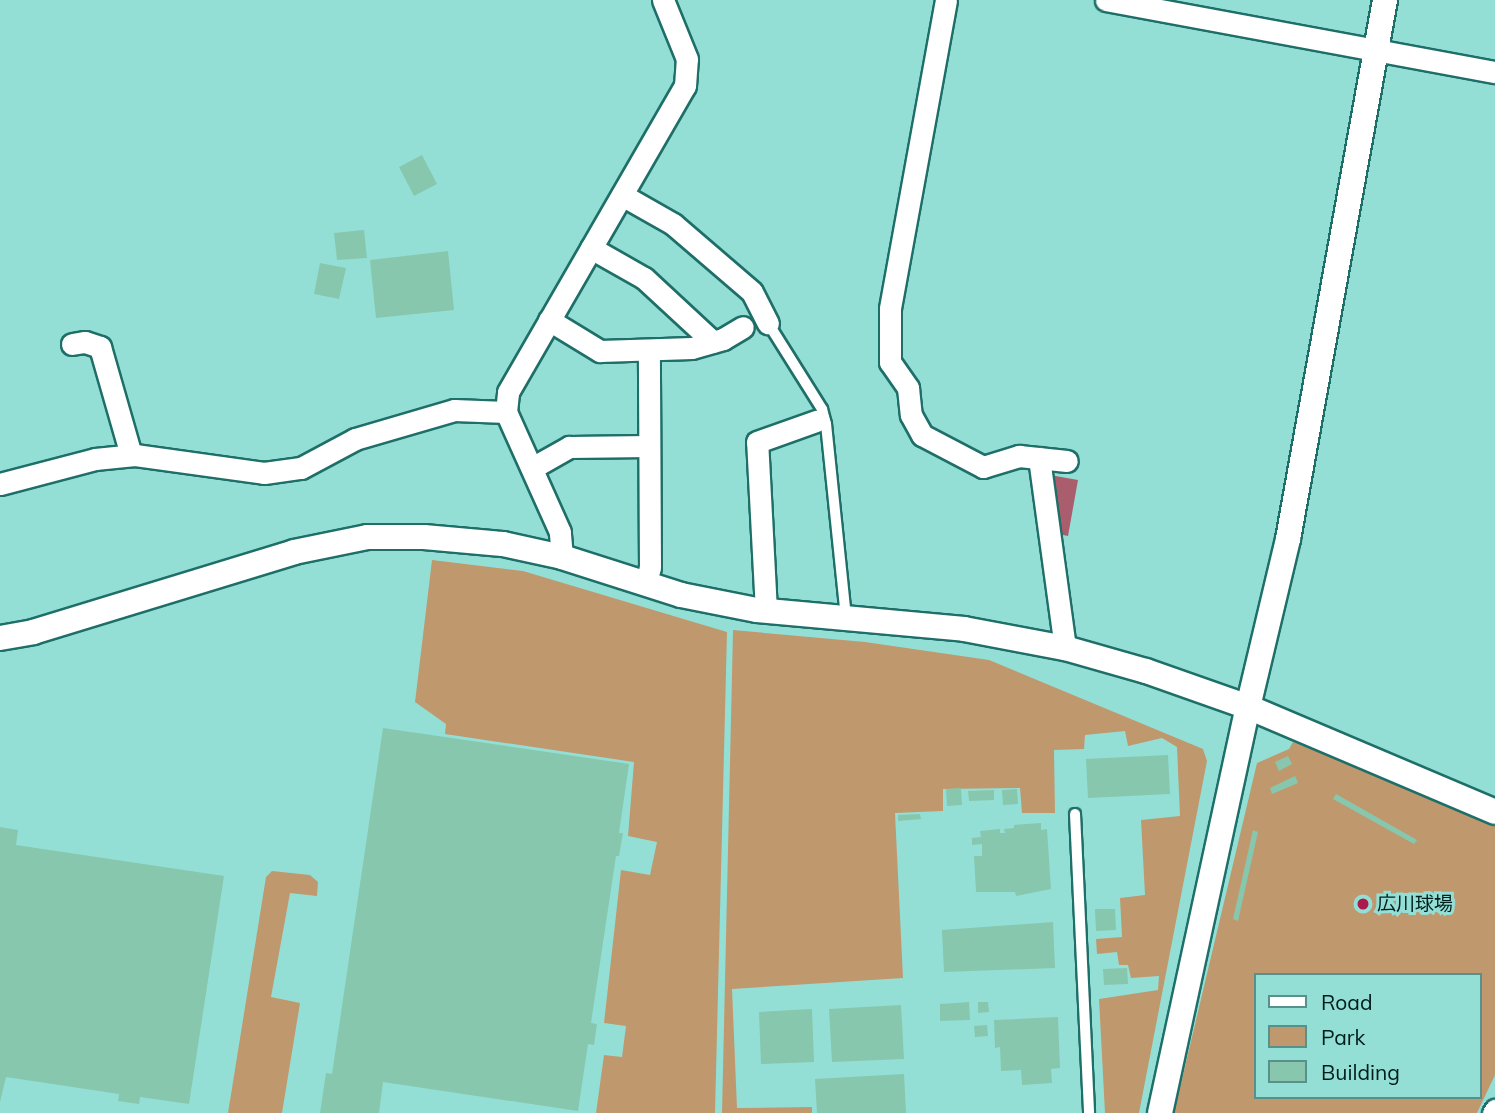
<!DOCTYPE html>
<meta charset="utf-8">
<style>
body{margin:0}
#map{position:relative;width:1495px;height:1113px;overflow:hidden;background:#93dfd6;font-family:Mulish,"Noto Sans JP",sans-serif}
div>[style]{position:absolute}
.green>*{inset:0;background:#c0986e}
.water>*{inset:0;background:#a95d6d}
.building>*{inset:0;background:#87c7ae}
.roads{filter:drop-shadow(2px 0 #1f6f69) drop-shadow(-2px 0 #1f6f69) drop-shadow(0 2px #1f6f69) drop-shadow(0 -2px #1f6f69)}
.service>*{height:10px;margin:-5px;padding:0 5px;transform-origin:5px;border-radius:5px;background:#fff}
.minor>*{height:21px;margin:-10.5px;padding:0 10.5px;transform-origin:10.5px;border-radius:10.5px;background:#fff}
.tertiary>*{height:24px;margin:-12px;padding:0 12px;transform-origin:12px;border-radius:12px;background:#fff}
.dots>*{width:19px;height:19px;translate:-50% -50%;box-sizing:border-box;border:4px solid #93dfd6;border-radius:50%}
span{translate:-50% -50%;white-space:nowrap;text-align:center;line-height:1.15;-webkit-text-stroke:6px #93dfd6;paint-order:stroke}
.poi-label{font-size:19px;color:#001d1b}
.left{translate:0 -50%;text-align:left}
.legend{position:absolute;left:1254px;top:973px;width:228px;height:126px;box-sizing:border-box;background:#93dfd6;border:2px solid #58918b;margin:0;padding:9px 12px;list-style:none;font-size:21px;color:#001d1b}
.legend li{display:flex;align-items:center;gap:14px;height:35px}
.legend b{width:35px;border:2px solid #58918b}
</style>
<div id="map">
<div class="green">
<i style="clip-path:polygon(432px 560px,523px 571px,727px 632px,715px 1113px,596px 1113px,604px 1055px,622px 1057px,626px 1026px,604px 1023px,621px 870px,650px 875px,657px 842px,628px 836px,634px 762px,445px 734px,446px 724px,415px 702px)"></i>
<i style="clip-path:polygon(733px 630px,865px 642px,989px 660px,1203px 749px,1207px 761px,1139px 1113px,1105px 1113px,1099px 999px,1158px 990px,1159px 976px,1131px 978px,1128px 965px,1119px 965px,1117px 952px,1097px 954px,1096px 939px,1122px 937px,1120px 898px,1145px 895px,1141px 820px,1180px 816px,1177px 747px,1162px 738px,1128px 746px,1125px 731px,1085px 735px,1084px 749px,1054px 750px,1055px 813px,1022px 813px,1020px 788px,943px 789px,943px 811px,895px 813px,903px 978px,732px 989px,737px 1108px,812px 1107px,812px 1113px,722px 1113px)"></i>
<i style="clip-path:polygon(evenodd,1293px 742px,1495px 821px,1495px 1075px,1477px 1113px,1174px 1113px,1257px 763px,1289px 749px,1293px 742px,1255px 975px,1479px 975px,1479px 1097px,1255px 1097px,1255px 975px)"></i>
<i style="clip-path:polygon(272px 871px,310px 875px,318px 882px,317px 896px,290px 893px,271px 997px,300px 1003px,282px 1113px,228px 1113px,266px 877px)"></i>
</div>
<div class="water">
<i style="clip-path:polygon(1050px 475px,1078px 480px,1068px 536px,1058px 534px)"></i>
</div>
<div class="building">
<i style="clip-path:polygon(422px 155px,437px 184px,414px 196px,399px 167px)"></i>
<i style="clip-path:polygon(364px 230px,367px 258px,337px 260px,334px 233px)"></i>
<i style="clip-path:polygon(448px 251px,454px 310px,376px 318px,370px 260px)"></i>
<i style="clip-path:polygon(320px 263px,346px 268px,339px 299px,314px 294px)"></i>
<i style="clip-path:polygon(383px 728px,629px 764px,619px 833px,623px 833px,619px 856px,616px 856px,591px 1023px,597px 1024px,594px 1045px,588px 1044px,578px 1111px,383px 1082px,379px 1113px,320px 1113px,326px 1073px,332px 1074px)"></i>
<i style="clip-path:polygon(1168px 755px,1170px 794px,1088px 798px,1086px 759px)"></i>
<i style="clip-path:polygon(1288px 756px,1292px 764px,1279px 771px,1275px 762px)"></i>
<i style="clip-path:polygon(1295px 776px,1298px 783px,1272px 794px,1270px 788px)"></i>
<i style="clip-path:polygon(961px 788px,962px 805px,947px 806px,946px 789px)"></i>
<i style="clip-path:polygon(1017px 789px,1018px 804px,1003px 805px,1002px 790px)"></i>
<i style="clip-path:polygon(994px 790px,994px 800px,969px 801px,968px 791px)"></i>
<i style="clip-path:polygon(1336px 794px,1417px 840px,1414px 844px,1333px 799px)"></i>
<i style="clip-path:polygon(920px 814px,921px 819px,898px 821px,898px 815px)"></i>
<i style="clip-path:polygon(1041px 823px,1041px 830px,1047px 829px,1051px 889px,1016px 896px,1015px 892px,976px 892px,974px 856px,982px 856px,982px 844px,972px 845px,972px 838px,981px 837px,980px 831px,1000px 829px,1000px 833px,1005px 833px,1004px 829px,1014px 828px,1014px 825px)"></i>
<i style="clip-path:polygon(0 827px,18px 830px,16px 845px,224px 876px,189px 1104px,140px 1097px,139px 1104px,118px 1101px,119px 1094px,6px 1077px,0 1102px)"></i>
<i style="clip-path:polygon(1253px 830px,1258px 832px,1238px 921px,1233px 919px)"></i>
<i style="clip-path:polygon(1095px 909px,1115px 909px,1116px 930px,1096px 931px)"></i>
<i style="clip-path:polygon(1053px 922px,1055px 968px,944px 972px,942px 930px)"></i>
<i style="clip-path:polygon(1127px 968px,1128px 984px,1104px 985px,1103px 969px)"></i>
<i style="clip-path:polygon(969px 1002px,970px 1020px,940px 1021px,940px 1004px)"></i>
<i style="clip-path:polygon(978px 1002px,988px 1002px,989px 1012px,978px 1013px)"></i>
<i style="clip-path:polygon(901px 1005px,904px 1059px,832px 1062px,829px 1009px)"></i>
<i style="clip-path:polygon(812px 1009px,814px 1062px,761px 1064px,759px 1012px)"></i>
<i style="clip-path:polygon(1058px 1017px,1060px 1068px,1051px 1069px,1052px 1083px,1022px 1085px,1021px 1070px,1001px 1071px,1000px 1047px,995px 1048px,994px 1020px)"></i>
<i style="clip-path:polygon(987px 1025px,988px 1036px,975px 1037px,974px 1026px)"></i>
<i style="clip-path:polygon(904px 1074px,906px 1113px,817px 1113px,815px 1079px)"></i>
</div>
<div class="roads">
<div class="service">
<i style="left:768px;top:323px;width:102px;rotate:57.9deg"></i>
<i style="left:822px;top:409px;width:16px;rotate:75deg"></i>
<i style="left:826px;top:424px;width:195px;rotate:84.1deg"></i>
<i style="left:1075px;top:814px;width:299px;rotate:87.3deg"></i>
</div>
<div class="minor">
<i style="left:946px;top:0;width:314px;rotate:100.3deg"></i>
<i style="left:890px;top:309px;width:53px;rotate:90deg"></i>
<i style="left:890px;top:362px;width:32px;rotate:55deg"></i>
<i style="left:908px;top:388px;width:27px;rotate:84deg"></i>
<i style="left:911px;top:415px;width:23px;rotate:61deg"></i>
<i style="left:922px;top:435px;width:69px;rotate:27.7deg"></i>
<i style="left:983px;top:467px;width:38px;rotate:-17deg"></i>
<i style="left:1019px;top:456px;width:48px;rotate:5.9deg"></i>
<i style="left:1106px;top:0;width:396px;rotate:10.5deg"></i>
<i style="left:622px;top:195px;width:59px;rotate:29.6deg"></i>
<i style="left:673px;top:224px;width:104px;rotate:40.7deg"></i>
<i style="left:752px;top:292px;width:35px;rotate:63deg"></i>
<i style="left:591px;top:248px;width:61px;rotate:29.5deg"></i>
<i style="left:644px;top:278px;width:94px;rotate:42.8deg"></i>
<i style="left:549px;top:320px;width:60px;rotate:31.3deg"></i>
<i style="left:600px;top:351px;width:92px;rotate:-1.9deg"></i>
<i style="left:692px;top:348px;width:32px;rotate:-16deg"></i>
<i style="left:723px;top:339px;width:23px;rotate:-31deg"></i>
<i style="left:72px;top:344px;width:13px;rotate:-9deg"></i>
<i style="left:85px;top:342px;width:16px;rotate:18deg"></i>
<i style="left:100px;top:347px;width:112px;rotate:74deg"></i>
<i style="left:1039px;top:458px;width:192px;rotate:82.2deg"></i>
<i style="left:532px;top:468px;width:43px;rotate:-29.6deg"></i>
<i style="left:569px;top:447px;width:80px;rotate:-0.7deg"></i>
<i style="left:0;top:484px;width:98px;rotate:-14.7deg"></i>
<i style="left:95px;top:459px;width:40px;rotate:-5.7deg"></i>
<i style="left:135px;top:455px;width:130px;rotate:7.9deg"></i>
<i style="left:264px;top:473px;width:37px;rotate:-8deg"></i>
<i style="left:301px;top:468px;width:61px;rotate:-28.2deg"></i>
<i style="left:355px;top:439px;width:103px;rotate:-16.3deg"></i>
<i style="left:454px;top:410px;width:52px;rotate:2.2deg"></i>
<i style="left:562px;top:557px;width:25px;rotate:-95deg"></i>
<i style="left:560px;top:532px;width:132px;rotate:-114.2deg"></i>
<i style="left:506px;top:412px;width:20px;rotate:-84deg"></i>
<i style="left:508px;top:392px;width:354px;rotate:-60deg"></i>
<i style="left:685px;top:86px;width:27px;rotate:-86deg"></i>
<i style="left:687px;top:59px;width:64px;rotate:-112.1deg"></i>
<i style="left:646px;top:584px;width:17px;rotate:-77deg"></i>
<i style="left:650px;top:567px;width:217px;rotate:-90.3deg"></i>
<i style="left:766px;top:611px;width:169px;rotate:-93deg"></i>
<i style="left:757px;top:442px;width:63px;rotate:-19.6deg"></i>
<i style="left:1493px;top:1113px;width:4px;rotate:-56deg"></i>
</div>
<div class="tertiary">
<i style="left:0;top:638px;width:34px;rotate:-10deg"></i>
<i style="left:33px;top:632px;width:273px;rotate:-17deg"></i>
<i style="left:294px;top:552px;width:75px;rotate:-11.6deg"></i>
<i style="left:367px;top:537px;width:57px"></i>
<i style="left:424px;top:537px;width:79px;rotate:5.1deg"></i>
<i style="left:503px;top:544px;width:60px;rotate:12.4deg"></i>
<i style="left:562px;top:557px;width:125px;rotate:17.7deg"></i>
<i style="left:681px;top:595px;width:77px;rotate:11.2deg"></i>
<i style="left:757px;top:610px;width:208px;rotate:5.2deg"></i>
<i style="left:964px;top:629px;width:103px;rotate:10.7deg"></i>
<i style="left:1065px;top:648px;width:84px;rotate:15.9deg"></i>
<i style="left:1146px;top:671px;width:108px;rotate:19.4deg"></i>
<i style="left:1248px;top:707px;width:268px;rotate:23deg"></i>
<i style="left:1160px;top:1113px;width:415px;rotate:-77.8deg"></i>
<i style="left:1248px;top:707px;width:173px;rotate:-76.6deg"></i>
<i style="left:1288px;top:539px;width:548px;rotate:-79.8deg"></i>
</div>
</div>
<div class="dots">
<i style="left:1363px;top:904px;background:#ab194d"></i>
</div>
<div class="poi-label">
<span class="left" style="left:1377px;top:904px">広川球場</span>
</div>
<ul class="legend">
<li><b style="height:9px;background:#fff"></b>Road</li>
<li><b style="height:19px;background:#c0986e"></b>Park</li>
<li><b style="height:19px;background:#87c7ae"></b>Building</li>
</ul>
</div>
